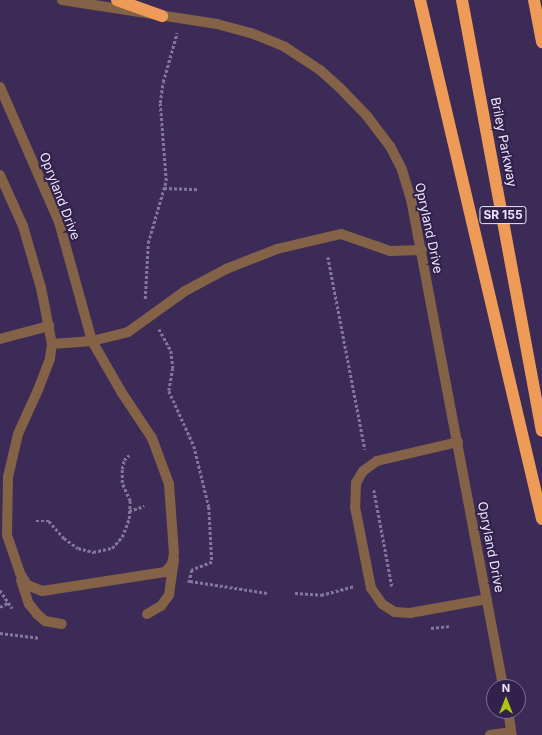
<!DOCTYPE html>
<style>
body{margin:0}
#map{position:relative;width:542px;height:735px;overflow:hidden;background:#3b2b56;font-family:Inter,sans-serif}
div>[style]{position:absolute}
.path>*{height:2.5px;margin-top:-1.25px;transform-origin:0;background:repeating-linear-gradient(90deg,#837799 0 3px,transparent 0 5px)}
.lane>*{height:10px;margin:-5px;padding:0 5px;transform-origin:5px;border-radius:5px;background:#836247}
.highway>*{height:12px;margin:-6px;padding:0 6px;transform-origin:6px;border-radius:6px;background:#ed9b56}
span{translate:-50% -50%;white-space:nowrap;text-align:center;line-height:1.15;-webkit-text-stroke:4px #31214b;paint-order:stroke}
.shield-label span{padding:1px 3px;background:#31214b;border:1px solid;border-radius:3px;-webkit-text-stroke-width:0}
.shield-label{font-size:12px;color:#ece6fc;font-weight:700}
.street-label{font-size:13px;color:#ece6fc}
.north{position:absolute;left:486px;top:679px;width:40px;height:40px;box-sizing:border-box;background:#31214b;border:1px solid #7c7092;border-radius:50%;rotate:0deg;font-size:11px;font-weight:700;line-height:16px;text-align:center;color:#ece6fc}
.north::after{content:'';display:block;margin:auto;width:14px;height:18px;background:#acc613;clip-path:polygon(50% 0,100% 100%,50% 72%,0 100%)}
</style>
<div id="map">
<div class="path">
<i style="left:164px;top:188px;width:35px;rotate:2deg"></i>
<i style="left:328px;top:257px;width:196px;rotate:79.1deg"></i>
<i style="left:145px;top:299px;width:56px;rotate:-86.9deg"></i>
<i style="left:148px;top:243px;width:65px;rotate:-73.8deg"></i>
<i style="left:166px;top:181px;width:78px;rotate:-94.4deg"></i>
<i style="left:160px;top:103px;width:21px;rotate:-82deg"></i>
<i style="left:163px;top:82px;width:51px;rotate:-74.1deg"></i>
<i style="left:159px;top:329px;width:25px;rotate:61deg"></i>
<i style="left:171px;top:351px;width:17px;rotate:83deg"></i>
<i style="left:173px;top:368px;width:23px;rotate:100deg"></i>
<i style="left:169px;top:391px;width:60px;rotate:65.6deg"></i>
<i style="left:194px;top:446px;width:63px;rotate:76.2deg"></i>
<i style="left:209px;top:507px;width:55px;rotate:86.9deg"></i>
<i style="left:212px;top:562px;width:22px;rotate:158deg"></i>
<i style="left:192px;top:570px;width:13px;rotate:103deg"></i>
<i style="left:374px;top:490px;width:98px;rotate:79.4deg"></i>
<i style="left:129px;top:511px;width:16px;rotate:-18deg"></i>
<i style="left:36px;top:521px;width:13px"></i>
<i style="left:49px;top:521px;width:23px;rotate:49deg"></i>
<i style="left:64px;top:538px;width:17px;rotate:36deg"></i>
<i style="left:78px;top:548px;width:16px;rotate:15deg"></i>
<i style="left:93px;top:552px;width:19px;rotate:-12deg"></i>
<i style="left:112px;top:548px;width:15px;rotate:-48deg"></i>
<i style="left:122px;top:537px;width:19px;rotate:-69deg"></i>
<i style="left:129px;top:519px;width:18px;rotate:-87deg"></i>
<i style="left:130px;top:501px;width:20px;rotate:-114deg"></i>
<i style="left:122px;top:483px;width:14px;rotate:-90deg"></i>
<i style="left:122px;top:469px;width:9px;rotate:-77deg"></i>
<i style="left:124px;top:460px;width:7px;rotate:-45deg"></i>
<i style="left:190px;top:581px;width:78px;rotate:8.9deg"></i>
<i style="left:0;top:590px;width:22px;rotate:56deg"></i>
<i style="left:295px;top:593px;width:26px;rotate:4deg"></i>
<i style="left:321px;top:595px;width:35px;rotate:-15deg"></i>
<i style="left:0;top:607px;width:9px;rotate:-27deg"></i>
<i style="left:431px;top:628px;width:18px;rotate:-6deg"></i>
<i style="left:0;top:633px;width:39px;rotate:7deg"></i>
</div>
<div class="lane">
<i style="left:62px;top:0;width:157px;rotate:8.8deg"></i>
<i style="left:217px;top:24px;width:35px;rotate:15deg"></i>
<i style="left:251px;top:33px;width:37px;rotate:22deg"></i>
<i style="left:285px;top:47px;width:42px;rotate:33.3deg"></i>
<i style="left:320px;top:70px;width:27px;rotate:42deg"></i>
<i style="left:340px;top:88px;width:39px;rotate:46deg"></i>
<i style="left:367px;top:116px;width:38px;rotate:53deg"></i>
<i style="left:390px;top:146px;width:27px;rotate:63deg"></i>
<i style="left:402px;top:170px;width:30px;rotate:73deg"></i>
<i style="left:411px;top:199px;width:497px;rotate:79.3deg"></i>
<i style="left:0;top:87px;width:147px;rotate:66.4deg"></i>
<i style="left:59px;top:222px;width:123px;rotate:74.5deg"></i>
<i style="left:92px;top:341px;width:60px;rotate:60deg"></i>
<i style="left:122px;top:393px;width:54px;rotate:56.3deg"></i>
<i style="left:152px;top:438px;width:49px;rotate:69.7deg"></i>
<i style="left:169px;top:484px;width:69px;rotate:85.9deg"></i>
<i style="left:174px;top:553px;width:11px;rotate:100deg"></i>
<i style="left:172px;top:564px;width:11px;rotate:131deg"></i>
<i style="left:165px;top:572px;width:124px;rotate:171.2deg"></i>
<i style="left:42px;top:591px;width:16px;rotate:-158deg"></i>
<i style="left:27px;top:585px;width:14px;rotate:-120deg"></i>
<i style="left:20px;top:573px;width:40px;rotate:-108.9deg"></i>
<i style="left:7px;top:535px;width:58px;rotate:-89deg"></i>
<i style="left:8px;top:477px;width:44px;rotate:-76.9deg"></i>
<i style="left:18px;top:434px;width:48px;rotate:-65.6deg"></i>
<i style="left:38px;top:390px;width:34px;rotate:-69deg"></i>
<i style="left:50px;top:358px;width:14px;rotate:-82deg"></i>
<i style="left:52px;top:344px;width:57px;rotate:-101.1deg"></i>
<i style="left:41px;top:288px;width:65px;rotate:-106.2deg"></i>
<i style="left:23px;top:226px;width:56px;rotate:-114.3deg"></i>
<i style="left:0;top:339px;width:51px;rotate:-14.9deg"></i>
<i style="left:52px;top:344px;width:40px;rotate:-4.3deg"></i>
<i style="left:92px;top:341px;width:37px;rotate:-14deg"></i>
<i style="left:128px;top:332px;width:70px;rotate:-35.7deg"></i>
<i style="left:185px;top:291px;width:47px;rotate:-28.2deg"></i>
<i style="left:226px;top:269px;width:55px;rotate:-21.4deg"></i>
<i style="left:277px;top:249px;width:66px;rotate:-13.2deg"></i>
<i style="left:341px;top:234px;width:52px;rotate:19.1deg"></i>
<i style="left:390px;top:251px;width:32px;rotate:-2deg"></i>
<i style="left:458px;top:442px;width:83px;rotate:166.8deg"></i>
<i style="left:377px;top:461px;width:17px;rotate:144deg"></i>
<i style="left:363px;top:471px;width:14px;rotate:120deg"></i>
<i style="left:356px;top:483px;width:24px;rotate:92deg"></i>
<i style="left:355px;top:507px;width:83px;rotate:78.8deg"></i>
<i style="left:371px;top:588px;width:19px;rotate:55deg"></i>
<i style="left:382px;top:604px;width:15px;rotate:32deg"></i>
<i style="left:395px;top:612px;width:15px;rotate:4deg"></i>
<i style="left:410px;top:613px;width:78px;rotate:-10.3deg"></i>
<i style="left:21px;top:580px;width:25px;rotate:72deg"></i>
<i style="left:29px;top:604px;width:13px;rotate:51deg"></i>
<i style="left:37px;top:614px;width:11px;rotate:41deg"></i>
<i style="left:45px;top:621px;width:17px;rotate:10deg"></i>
<i style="left:147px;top:614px;width:16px;rotate:-30deg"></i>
<i style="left:161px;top:606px;width:14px;rotate:-54deg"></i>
<i style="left:169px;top:595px;width:36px;rotate:-82deg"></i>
<i style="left:508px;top:711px;width:24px;rotate:81deg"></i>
<i style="left:490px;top:735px;width:21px;rotate:-8deg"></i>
</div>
<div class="highway">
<i style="left:117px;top:0;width:48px;rotate:19.6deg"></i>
<i style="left:420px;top:0;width:533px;rotate:76.77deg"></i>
<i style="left:462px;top:0;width:438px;rotate:79.5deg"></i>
<i style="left:534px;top:0;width:43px;rotate:79.2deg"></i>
</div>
<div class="shield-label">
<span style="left:503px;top:215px">SR 155</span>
</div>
<div class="street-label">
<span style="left:504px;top:142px;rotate:79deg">Briley Parkway</span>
<span style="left:60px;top:196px;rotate:69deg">Opryland Drive</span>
<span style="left:429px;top:228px;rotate:78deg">Opryland Drive</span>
<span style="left:491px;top:547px;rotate:79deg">Opryland Drive</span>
</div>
<div class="north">N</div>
</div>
